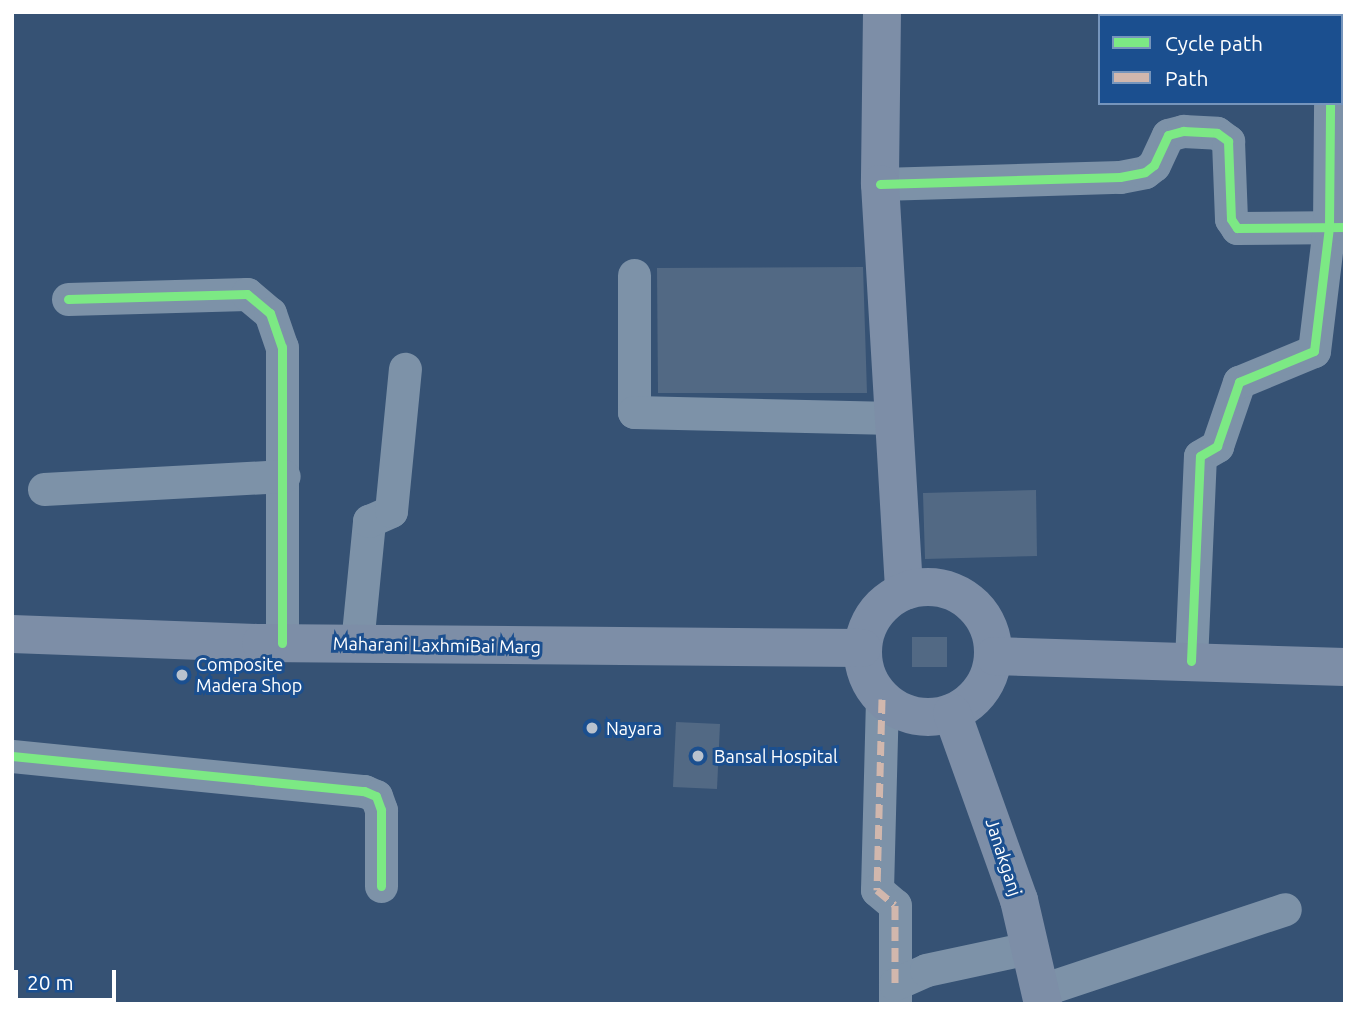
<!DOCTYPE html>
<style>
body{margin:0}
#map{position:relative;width:1357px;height:1016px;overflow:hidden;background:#365274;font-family:Ubuntu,sans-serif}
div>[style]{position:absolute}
.building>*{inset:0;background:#526984}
.minor>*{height:33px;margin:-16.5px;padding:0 16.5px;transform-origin:16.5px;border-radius:16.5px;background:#7d92a8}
.major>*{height:38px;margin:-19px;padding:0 19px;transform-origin:19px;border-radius:19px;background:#7d8ea7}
.major>.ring{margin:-19px;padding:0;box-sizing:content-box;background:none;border:38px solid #7d8ea7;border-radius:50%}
.quiet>*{height:7px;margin-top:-3.5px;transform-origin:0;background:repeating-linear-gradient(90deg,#d1b7ad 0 14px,transparent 0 21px)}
.cycleway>*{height:9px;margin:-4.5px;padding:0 4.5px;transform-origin:4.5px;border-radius:4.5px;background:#7ce984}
.dots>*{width:19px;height:19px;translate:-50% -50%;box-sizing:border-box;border:4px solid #1b4f8f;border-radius:50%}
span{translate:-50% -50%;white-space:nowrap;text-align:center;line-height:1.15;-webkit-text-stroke:6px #1b4f8f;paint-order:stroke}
.street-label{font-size:18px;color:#fff}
.poi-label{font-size:18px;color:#fff}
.left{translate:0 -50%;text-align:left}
.frame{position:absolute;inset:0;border:14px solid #fff;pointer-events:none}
.legend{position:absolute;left:1098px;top:14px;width:245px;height:91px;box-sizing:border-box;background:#1b4f8f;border:2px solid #7695bc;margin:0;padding:9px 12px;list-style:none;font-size:21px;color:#fff}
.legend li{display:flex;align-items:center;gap:14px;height:35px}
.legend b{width:35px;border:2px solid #7695bc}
.scale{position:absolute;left:14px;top:970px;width:102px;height:32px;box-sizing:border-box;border:4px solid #fff;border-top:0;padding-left:9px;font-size:21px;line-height:24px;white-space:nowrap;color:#fff;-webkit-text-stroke:5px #1b4f8f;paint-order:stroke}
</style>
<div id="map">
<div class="building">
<i style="clip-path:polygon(863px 267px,867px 393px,658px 393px,657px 268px)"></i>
<i style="clip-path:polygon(1036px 490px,1037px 556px,925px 559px,923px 493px)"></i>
<i style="clip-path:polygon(912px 637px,947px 637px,947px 667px,912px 667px)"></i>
<i style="clip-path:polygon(676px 722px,720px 724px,717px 789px,673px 787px)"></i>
</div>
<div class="minor">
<i style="left:1327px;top:12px;width:4px;rotate:90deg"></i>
<i style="left:880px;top:184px;width:240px;rotate:-1.7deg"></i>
<i style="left:1120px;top:177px;width:25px;rotate:-11deg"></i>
<i style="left:1145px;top:172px;width:11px;rotate:-38deg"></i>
<i style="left:1154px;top:165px;width:33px;rotate:-65deg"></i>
<i style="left:1168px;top:135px;width:16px;rotate:-15deg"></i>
<i style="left:1183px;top:131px;width:34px;rotate:3deg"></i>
<i style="left:1217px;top:133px;width:14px;rotate:36deg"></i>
<i style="left:1228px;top:141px;width:78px;rotate:87.8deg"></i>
<i style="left:1231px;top:219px;width:11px;rotate:56deg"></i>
<i style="left:1237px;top:228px;width:108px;rotate:-0.5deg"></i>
<i style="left:634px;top:275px;width:137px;rotate:90deg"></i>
<i style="left:634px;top:412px;width:260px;rotate:1.3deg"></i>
<i style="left:68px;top:299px;width:179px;rotate:-1.6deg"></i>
<i style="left:247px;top:294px;width:30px;rotate:40deg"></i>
<i style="left:270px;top:313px;width:36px;rotate:71deg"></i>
<i style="left:282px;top:347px;width:296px;rotate:90deg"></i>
<i style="left:44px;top:489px;width:240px;rotate:-3.1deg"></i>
<i style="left:357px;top:644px;width:124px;rotate:-84.4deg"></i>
<i style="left:369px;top:521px;width:24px;rotate:-24deg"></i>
<i style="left:391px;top:511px;width:143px;rotate:-84.4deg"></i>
<i style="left:1191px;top:661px;width:205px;rotate:-87.5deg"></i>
<i style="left:1200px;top:456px;width:20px;rotate:-30deg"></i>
<i style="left:1217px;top:446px;width:68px;rotate:-71deg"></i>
<i style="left:1239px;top:382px;width:81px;rotate:-22.5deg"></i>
<i style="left:1314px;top:351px;width:125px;rotate:-83.1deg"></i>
<i style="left:1329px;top:227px;width:124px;rotate:-89.5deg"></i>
<i style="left:882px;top:699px;width:191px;rotate:91.5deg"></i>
<i style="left:877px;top:890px;width:23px;rotate:40deg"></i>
<i style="left:895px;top:905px;width:79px;rotate:90deg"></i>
<i style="left:12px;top:756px;width:354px;rotate:5.7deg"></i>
<i style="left:364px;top:791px;width:13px;rotate:23deg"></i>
<i style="left:376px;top:796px;width:15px;rotate:70deg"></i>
<i style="left:381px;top:810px;width:76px;rotate:90deg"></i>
<i style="left:1039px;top:991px;width:259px;rotate:-18.4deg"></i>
<i style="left:895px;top:1002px;width:18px;rotate:-90deg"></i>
<i style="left:895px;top:984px;width:34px;rotate:-24deg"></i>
<i style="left:926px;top:970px;width:105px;rotate:-12.1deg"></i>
</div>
<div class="major">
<i style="left:882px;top:12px;width:172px;rotate:90.7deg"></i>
<i style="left:880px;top:184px;width:408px;rotate:86.6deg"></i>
<i class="ring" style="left:863px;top:587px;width:92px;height:92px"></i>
<i style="left:12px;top:634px;width:249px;rotate:2.1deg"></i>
<i style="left:261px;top:643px;width:601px;rotate:0.48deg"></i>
<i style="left:994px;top:656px;width:351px;rotate:1.8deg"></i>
<i style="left:952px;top:713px;width:199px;rotate:70.3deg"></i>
<i style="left:1019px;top:900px;width:107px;rotate:77deg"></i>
</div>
<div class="quiet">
<i style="left:882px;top:699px;width:191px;rotate:91.5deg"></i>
<i style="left:877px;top:890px;width:23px;rotate:40deg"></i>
<i style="left:895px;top:905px;width:79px;rotate:90deg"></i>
</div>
<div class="cycleway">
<i style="left:880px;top:184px;width:240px;rotate:-1.7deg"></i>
<i style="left:1120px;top:177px;width:25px;rotate:-11deg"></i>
<i style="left:1145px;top:172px;width:11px;rotate:-38deg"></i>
<i style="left:1154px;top:165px;width:33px;rotate:-65deg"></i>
<i style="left:1168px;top:135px;width:16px;rotate:-15deg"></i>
<i style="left:1183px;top:131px;width:34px;rotate:3deg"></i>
<i style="left:1217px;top:133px;width:14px;rotate:36deg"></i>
<i style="left:1228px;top:141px;width:78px;rotate:87.8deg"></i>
<i style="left:1231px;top:219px;width:11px;rotate:56deg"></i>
<i style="left:1237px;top:228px;width:108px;rotate:-0.5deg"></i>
<i style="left:68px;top:299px;width:179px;rotate:-1.6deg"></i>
<i style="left:247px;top:294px;width:30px;rotate:40deg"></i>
<i style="left:270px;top:313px;width:36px;rotate:71deg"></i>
<i style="left:282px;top:347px;width:296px;rotate:90deg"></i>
<i style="left:1191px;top:661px;width:205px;rotate:-87.5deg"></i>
<i style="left:1200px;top:456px;width:20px;rotate:-30deg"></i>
<i style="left:1217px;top:446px;width:68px;rotate:-71deg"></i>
<i style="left:1239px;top:382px;width:81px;rotate:-22.5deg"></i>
<i style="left:1314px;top:351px;width:125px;rotate:-83.1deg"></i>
<i style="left:1329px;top:227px;width:124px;rotate:-89.5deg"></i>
<i style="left:12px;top:756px;width:354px;rotate:5.7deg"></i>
<i style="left:364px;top:791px;width:13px;rotate:23deg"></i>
<i style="left:376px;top:796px;width:15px;rotate:70deg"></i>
<i style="left:381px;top:810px;width:76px;rotate:90deg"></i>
</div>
<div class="dots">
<i style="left:182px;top:675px;background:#b9c2ce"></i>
<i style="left:592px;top:728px;background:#b9c2ce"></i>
<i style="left:698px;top:756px;background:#b9c2ce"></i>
</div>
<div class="street-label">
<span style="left:437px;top:645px;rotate:1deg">Maharani LaxhmiBai Marg</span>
<span style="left:1004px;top:857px;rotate:72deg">Janakganj</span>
</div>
<div class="poi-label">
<span class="left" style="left:196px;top:675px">Composite<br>Madera Shop</span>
<span class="left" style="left:606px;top:728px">Nayara</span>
<span class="left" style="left:714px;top:756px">Bansal Hospital</span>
</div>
<div class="frame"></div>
<ul class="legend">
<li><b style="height:9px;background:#7ce984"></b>Cycle path</li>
<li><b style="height:9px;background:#d1b7ad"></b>Path</li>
</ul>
<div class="scale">20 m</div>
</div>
